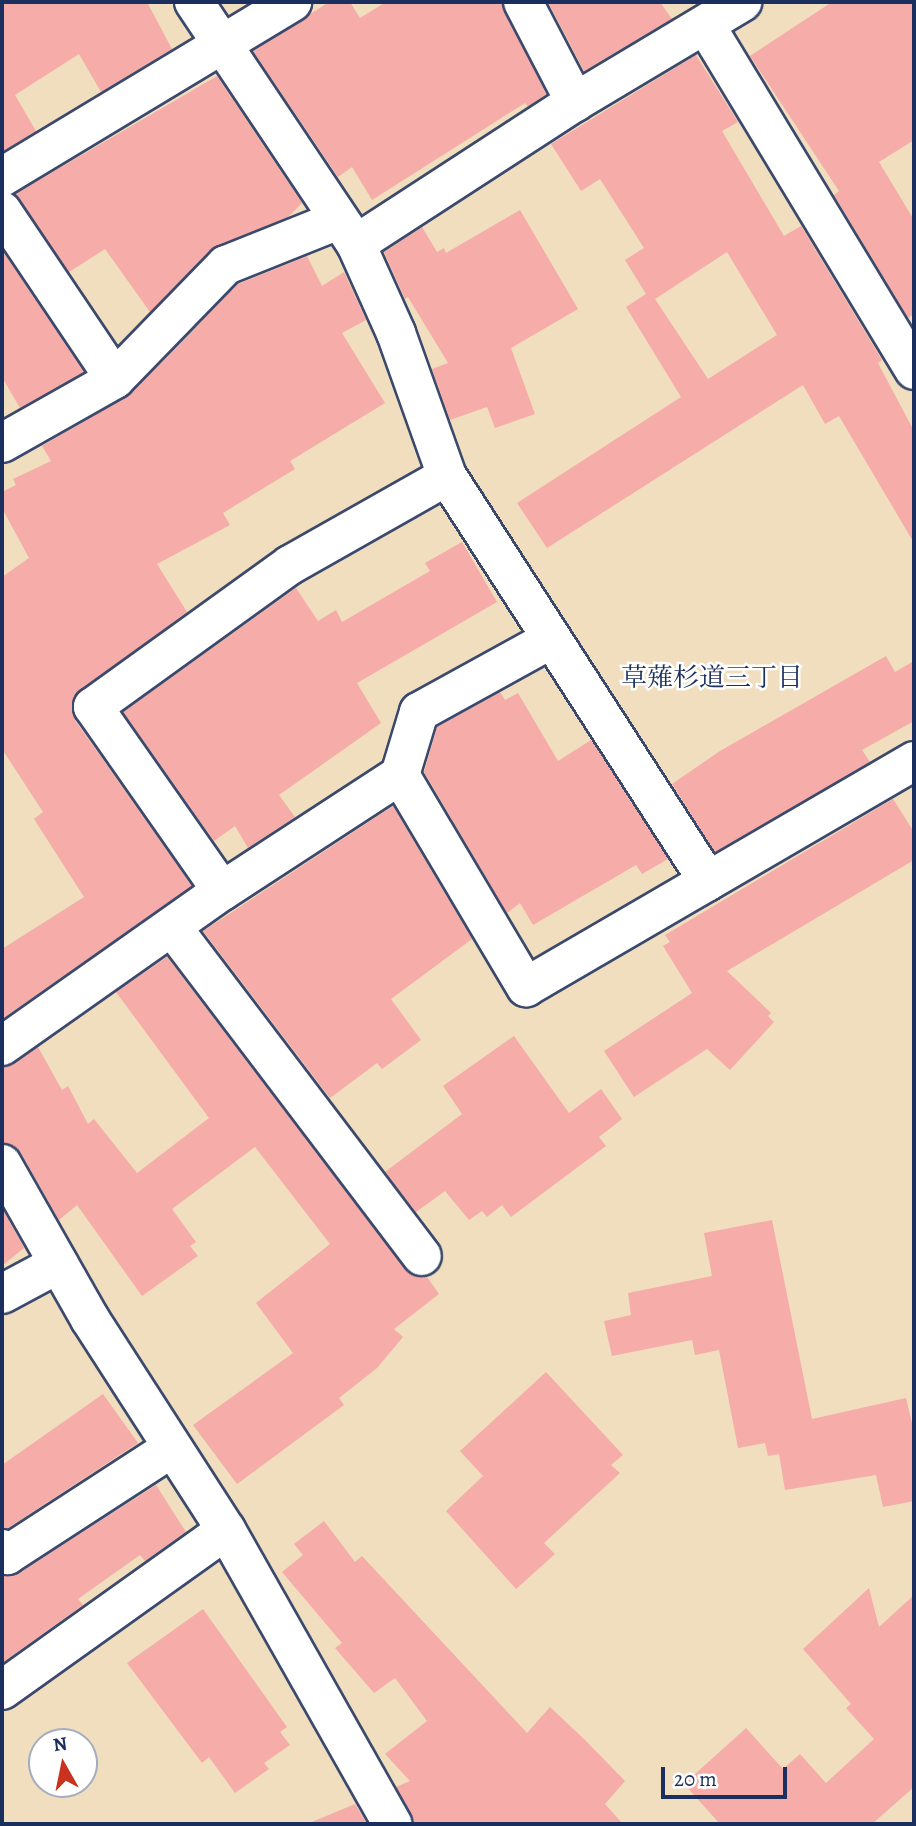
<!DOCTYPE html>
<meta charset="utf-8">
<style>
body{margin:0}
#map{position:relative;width:916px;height:1826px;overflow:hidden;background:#f0debf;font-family:Alegreya,"Noto Serif JP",serif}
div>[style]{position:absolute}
.building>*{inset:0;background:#f6aca8}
.roads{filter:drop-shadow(2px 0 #3b496d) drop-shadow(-2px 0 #3b496d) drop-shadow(0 2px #3b496d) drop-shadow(0 -2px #3b496d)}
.minor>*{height:38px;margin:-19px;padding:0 19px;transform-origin:19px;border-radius:19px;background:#fff}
span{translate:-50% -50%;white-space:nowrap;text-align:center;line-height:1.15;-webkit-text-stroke:5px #fff;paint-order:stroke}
.neighbourhood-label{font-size:26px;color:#1b2f5e}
.frame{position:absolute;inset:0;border:4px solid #1b2f5e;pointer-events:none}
.north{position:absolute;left:28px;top:1728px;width:70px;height:70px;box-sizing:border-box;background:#fff;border:2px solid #a4acbf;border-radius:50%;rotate:351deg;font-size:19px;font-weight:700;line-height:28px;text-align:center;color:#1b2f5e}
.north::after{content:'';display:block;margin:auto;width:24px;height:32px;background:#c8321e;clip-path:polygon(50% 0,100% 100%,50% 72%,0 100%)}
.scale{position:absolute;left:661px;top:1767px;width:126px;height:32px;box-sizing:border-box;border:4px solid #1b2f5e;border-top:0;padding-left:9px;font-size:21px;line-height:24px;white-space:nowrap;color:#1b2f5e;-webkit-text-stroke:5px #fff;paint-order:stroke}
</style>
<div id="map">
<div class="building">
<i style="clip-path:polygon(2px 2px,147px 2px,172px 49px,101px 92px,79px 54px,15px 95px,36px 131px,2px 152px)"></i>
<i style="clip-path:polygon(329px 2px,350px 2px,360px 18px,386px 2px,501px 2px,546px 94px,528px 107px,525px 103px,372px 200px,352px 167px,338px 177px,253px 51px)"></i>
<i style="clip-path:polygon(548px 2px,660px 2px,672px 19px,584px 71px)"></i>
<i style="clip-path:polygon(832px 2px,914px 2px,914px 140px,879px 162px,914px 220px,914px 314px,908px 318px,834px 195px,839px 191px,750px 56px)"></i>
<i style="clip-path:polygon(evenodd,696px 55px,738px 122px,722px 131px,784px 236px,801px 226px,882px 360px,878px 363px,914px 431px,914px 543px,839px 416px,825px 424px,803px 385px,547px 548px,517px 503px,681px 397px,626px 307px,646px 294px,625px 260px,644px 248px,600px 179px,581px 191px,551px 144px,696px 55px,727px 252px,777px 335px,708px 379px,655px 299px,727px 252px)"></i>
<i style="clip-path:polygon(217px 76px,302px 203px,288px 217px,211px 249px,150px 312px,105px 249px,69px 272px,15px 194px)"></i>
<i style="clip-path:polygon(520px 210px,578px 309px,511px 348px,535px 414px,495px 428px,487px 407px,450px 420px,432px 369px,448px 363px,408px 297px,405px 299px,384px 252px,422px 227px,437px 252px,444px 248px,446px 253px)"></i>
<i style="clip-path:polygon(2px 250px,84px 372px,20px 408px,2px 377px)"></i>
<i style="clip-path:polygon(307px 256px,322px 286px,344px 272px,366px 320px,342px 333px,385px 403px,290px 461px,295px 469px,223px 513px,230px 525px,157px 564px,187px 612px,73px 697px,75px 720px,192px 886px,2px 1019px,2px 949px,84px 897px,34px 819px,43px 812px,2px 749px,2px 577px,29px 558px,2px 508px,2px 492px,16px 485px,13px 479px,51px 461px,42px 446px,131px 394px,238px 284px)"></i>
<i style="clip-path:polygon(462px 542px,497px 602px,357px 683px,381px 723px,279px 795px,295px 817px,248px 848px,235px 826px,214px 841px,123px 712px,296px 588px,318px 621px,336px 610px,342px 622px,430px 571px,425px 563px)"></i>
<i style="clip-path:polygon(886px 656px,895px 672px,914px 661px,914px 721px,862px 750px,870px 762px,715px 852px,672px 784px,720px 751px)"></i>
<i style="clip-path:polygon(500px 692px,505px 700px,518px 693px,558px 761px,591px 740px,668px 859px,642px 874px,636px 865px,533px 925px,520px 903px,507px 913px,424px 772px,437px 727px)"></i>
<i style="clip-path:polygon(893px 799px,914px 832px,914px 860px,727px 971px,771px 1013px,768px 1016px,774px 1022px,730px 1070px,707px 1049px,634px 1097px,604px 1051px,692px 993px,663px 946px,670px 942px,665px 935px)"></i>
<i style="clip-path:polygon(393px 806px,472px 939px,391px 999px,421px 1040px,382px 1069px,377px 1063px,330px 1098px,203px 931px)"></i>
<i style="clip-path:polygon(167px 957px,405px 1269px,414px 1276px,427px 1277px,439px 1294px,394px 1329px,403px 1337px,377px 1368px,339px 1398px,344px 1405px,237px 1484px,193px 1425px,293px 1353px,256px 1303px,330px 1244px,255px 1147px,172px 1209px,196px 1242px,190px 1246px,198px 1256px,142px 1296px,77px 1205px,59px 1220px,21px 1153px,2px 1142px,2px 1068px,38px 1047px,62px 1090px,68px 1086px,88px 1124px,94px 1119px,137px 1173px,209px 1118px,116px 992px)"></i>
<i style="clip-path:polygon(514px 1036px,569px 1113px,601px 1089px,622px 1119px,599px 1137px,606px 1146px,511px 1217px,502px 1205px,487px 1217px,482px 1211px,469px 1220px,445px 1191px,416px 1212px,385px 1172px,462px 1114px,443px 1086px)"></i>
<i style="clip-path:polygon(2px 1208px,24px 1248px,2px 1266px)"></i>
<i style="clip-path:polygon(772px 1220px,812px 1419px,906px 1398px,914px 1432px,914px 1501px,883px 1507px,876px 1475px,785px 1490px,779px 1454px,768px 1456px,765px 1443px,738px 1448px,719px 1350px,695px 1355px,692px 1340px,612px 1356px,604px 1321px,631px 1315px,628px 1293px,712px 1276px,704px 1233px)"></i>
<i style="clip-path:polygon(546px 1372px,623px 1455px,611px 1465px,620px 1473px,544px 1543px,555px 1554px,516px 1589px,446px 1511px,483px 1476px,460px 1451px)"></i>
<i style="clip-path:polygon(103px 1394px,138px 1443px,8px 1528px,2px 1528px,2px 1465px)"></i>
<i style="clip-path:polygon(156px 1485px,186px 1532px,145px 1561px,140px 1555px,78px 1599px,83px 1605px,2px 1663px,2px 1576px,19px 1573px)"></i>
<i style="clip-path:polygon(324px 1521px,355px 1562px,362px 1556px,527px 1733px,550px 1707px,585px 1740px,625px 1781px,605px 1804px,623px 1824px,414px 1824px,396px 1787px,410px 1781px,385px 1754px,427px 1721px,395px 1678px,374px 1693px,335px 1648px,342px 1643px,282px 1572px,303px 1555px,294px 1544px)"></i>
<i style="clip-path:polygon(869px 1588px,879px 1627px,914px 1595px,914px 1787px,872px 1824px,720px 1824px,684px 1784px,746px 1728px,783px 1769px,800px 1754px,826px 1783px,874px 1739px,846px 1708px,851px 1704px,803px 1649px)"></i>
<i style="clip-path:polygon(203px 1609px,287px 1727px,280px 1732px,290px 1745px,264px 1763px,269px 1769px,235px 1793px,209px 1757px,202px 1763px,127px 1663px)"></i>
<i style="clip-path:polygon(355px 1804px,367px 1824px,307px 1824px)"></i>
</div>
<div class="roads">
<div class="minor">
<i style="left:194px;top:2px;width:291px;rotate:56.2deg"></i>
<i style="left:356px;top:244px;width:98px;rotate:65.8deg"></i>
<i style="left:396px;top:333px;width:152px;rotate:70.4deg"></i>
<i style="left:447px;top:476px;width:482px;rotate:57.2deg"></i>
<i style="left:523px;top:2px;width:113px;rotate:62.5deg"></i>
<i style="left:706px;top:26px;width:402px;rotate:58.8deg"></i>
<i style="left:2px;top:177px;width:339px;rotate:-31.1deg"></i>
<i style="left:2px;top:211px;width:202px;rotate:56.1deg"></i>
<i style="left:356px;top:244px;width:261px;rotate:-33deg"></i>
<i style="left:575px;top:102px;width:195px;rotate:-30.9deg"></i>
<i style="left:2px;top:443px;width:130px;rotate:-29.5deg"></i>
<i style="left:115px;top:379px;width:159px;rotate:-45.8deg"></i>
<i style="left:226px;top:265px;width:118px;rotate:-21.8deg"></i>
<i style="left:400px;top:775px;width:66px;rotate:-73.2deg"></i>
<i style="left:419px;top:712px;width:151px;rotate:-28.9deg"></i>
<i style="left:222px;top:891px;width:225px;rotate:-125deg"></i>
<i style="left:93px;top:707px;width:243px;rotate:-35.8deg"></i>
<i style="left:290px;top:565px;width:180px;rotate:-29.5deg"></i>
<i style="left:172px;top:927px;width:413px;rotate:52.8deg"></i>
<i style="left:2px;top:1046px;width:269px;rotate:-35.2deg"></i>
<i style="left:222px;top:891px;width:212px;rotate:-33.1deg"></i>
<i style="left:400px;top:775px;width:247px;rotate:59.3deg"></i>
<i style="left:526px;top:987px;width:449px;rotate:-30.2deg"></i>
<i style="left:2px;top:1164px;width:178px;rotate:60.4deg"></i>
<i style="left:90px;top:1319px;width:251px;rotate:57.2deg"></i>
<i style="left:226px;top:1530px;width:338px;rotate:60.5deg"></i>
<i style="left:2px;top:1294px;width:64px;rotate:-28.2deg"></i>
<i style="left:2px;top:1549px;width:8px;rotate:50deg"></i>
<i style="left:7px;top:1555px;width:197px;rotate:-33deg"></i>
<i style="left:2px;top:1690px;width:275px;rotate:-35.5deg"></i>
</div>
</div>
<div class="neighbourhood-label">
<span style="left:712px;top:678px">草薙杉道三丁目</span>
</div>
<div class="frame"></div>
<div class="north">N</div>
<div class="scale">20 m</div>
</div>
